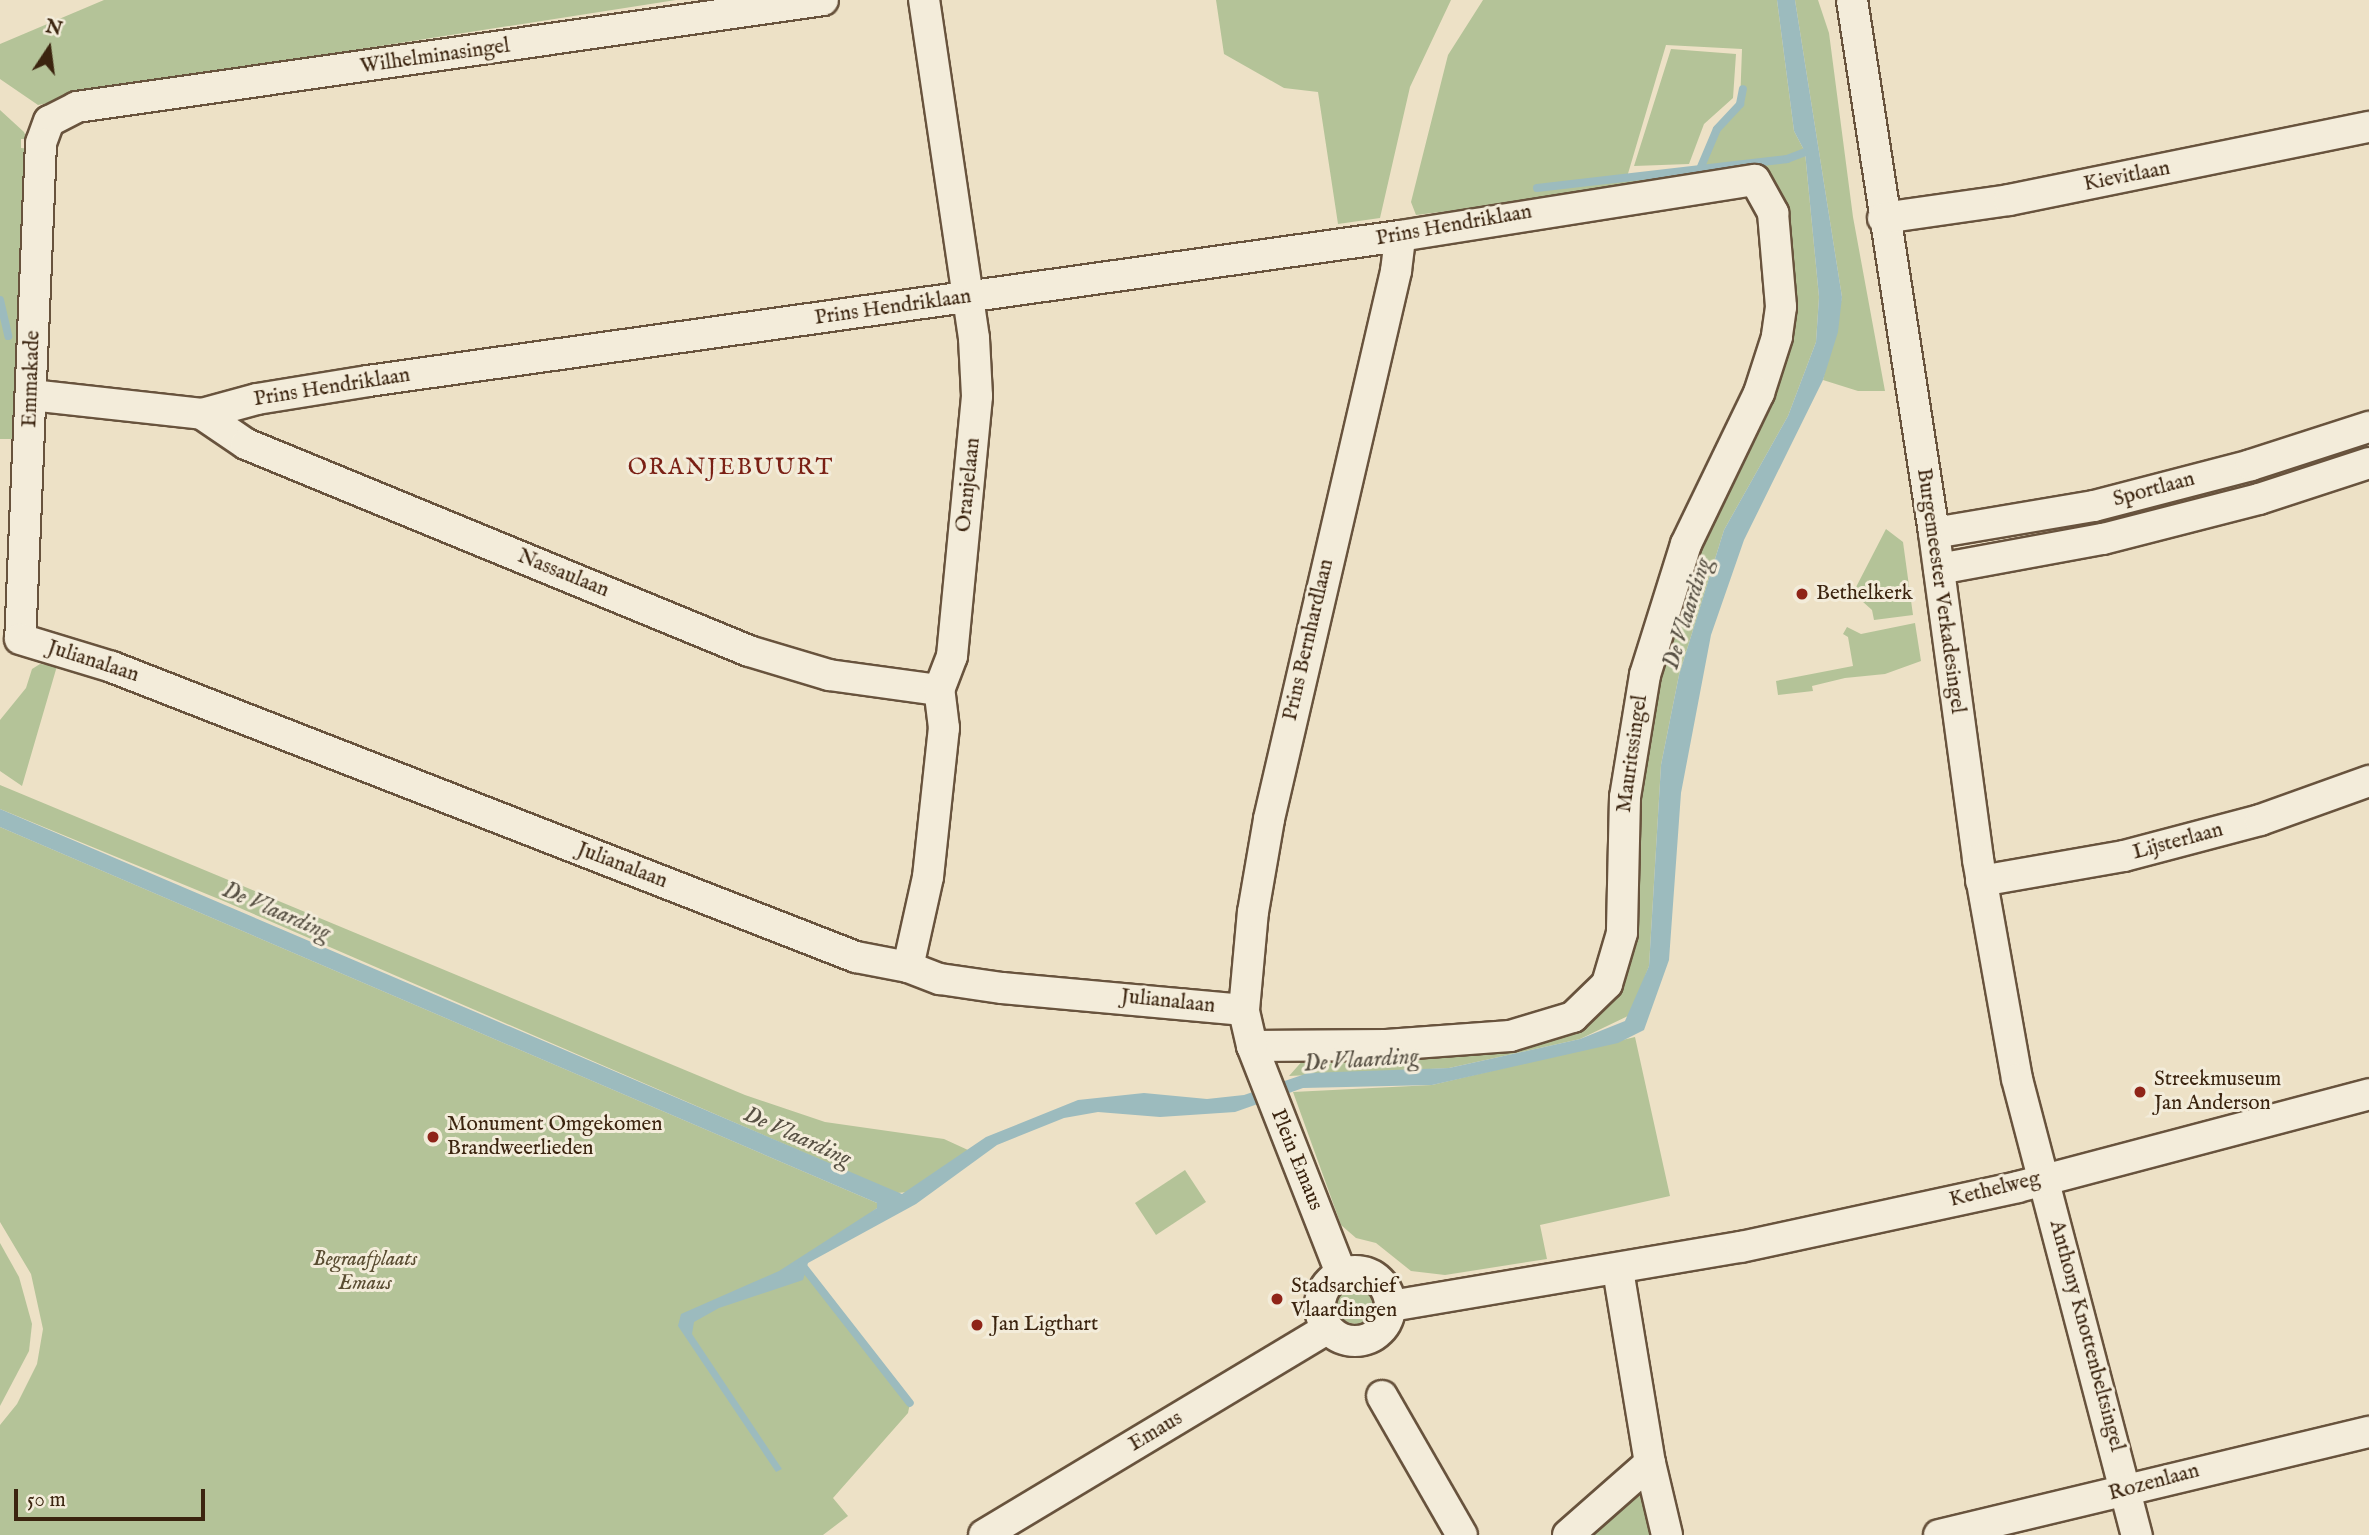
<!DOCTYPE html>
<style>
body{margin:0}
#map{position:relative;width:2369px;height:1535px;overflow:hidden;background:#ede1c6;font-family:"IM FELL English",serif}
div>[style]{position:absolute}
.green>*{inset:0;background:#b4c398}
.round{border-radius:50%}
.water>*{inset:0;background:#9cbbbe}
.stream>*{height:8px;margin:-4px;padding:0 4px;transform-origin:4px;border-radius:4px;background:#9cbbbe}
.roads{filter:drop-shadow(2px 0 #68533d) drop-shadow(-2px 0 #68533d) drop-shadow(0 2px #68533d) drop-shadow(0 -2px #68533d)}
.street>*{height:30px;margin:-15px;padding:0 15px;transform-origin:15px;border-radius:15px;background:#f3ecda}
.street>.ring{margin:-15px;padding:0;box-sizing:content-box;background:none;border:30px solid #f3ecda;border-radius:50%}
.dots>*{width:19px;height:19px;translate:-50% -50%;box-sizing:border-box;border:4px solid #f3ecda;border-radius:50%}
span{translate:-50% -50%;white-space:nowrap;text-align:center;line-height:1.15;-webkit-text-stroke:6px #f3ecda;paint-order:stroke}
.street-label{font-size:21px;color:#3b240f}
.poi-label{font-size:21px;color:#3b240f}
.left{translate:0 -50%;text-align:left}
.park-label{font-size:21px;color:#594c31;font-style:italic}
.neighbourhood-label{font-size:23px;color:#7a1f14;letter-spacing:2px}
.water-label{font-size:23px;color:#585144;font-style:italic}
.north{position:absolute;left:14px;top:14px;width:70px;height:70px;-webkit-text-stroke:5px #f3ecda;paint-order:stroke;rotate:13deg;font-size:19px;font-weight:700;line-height:28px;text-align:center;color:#3b240f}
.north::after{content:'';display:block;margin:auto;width:24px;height:32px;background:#3b240f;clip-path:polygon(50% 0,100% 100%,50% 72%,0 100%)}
.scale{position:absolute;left:14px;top:1489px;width:191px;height:32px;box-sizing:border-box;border:4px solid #3b240f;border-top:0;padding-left:9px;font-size:21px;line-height:24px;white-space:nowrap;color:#3b240f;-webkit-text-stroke:5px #f3ecda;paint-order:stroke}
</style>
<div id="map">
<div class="green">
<i style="clip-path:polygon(104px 0,676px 0,226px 70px,38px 105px,0 79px,0 44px)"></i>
<i style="clip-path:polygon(1216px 0,1451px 0,1410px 87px,1380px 218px,1338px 224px,1318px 92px,1284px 88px,1224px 54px)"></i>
<i style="clip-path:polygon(evenodd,1483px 0,1777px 0,1794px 131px,1805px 152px,1819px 297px,1816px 342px,1788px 416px,1724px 530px,1679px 675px,1661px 765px,1649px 966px,1630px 1015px,1580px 1039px,1449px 1068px,1289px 1076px,1305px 1058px,1383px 1053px,1597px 1006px,1629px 847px,1655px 658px,1783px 337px,1751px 174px,1416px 215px,1411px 202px,1448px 55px,1483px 0,1666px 45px,1742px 49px,1740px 104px,1717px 129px,1700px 169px,1627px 177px,1666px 45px)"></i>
<i style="clip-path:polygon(1795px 0,1818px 0,1829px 33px,1853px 217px,1885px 391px,1858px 391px,1823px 380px,1842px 297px)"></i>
<i style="clip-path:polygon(1671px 49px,1736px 54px,1733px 98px,1704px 124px,1689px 164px,1634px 166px)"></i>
<i style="clip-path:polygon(0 110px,24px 132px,27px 139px,21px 139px,21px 148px,32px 149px,21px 439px,0 439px)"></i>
<i style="clip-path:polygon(1886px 529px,1903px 542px,1913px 615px,1874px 620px,1872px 610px,1853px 593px)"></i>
<i style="clip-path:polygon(1915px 623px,1921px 661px,1885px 674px,1845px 678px,1812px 686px,1813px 691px,1778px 695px,1776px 681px,1853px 666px,1848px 637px,1843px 634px,1847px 627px,1861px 634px)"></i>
<i style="clip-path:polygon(40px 664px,57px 666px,22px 786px,0 771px,0 720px,26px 688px,32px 669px)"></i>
<i style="clip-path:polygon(0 785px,745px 1095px,825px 1122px,944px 1139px,968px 1150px,909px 1192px,897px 1193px,226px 902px,0 809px)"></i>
<i style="clip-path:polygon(0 827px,877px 1203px,877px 1208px,802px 1265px,910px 1403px,908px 1413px,833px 1498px,848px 1516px,823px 1535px,0 1535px,0 1425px,17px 1404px,37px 1364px,43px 1329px,31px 1274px,0 1222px)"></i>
<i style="clip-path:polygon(1635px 1037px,1670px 1196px,1540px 1225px,1547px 1259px,1445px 1275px,1411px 1271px,1376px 1243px,1356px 1238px,1341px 1225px,1293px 1092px,1432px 1085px)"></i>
<i style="clip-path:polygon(1185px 1170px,1206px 1202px,1156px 1235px,1135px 1203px)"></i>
<i style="clip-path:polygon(0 1243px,19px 1277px,32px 1324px,29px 1351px,0 1406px)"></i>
<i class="round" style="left:1337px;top:1286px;width:38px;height:38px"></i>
<i style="clip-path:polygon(1638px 1491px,1644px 1495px,1654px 1535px,1583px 1535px)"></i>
</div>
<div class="water">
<i style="clip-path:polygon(1777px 0,1795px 0,1842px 297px,1838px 332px,1823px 380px,1744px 540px,1711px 635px,1681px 793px,1669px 960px,1644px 1030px,1618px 1043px,1432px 1085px,1303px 1088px,1235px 1112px,1160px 1117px,1098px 1112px,1064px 1118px,997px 1145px,916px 1204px,808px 1263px,803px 1280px,719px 1308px,694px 1322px,692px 1334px,782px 1469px,776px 1472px,678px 1326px,681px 1314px,779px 1271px,877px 1208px,877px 1203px,0 827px,0 809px,902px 1194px,986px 1137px,1078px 1100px,1144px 1093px,1207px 1099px,1244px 1095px,1308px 1073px,1449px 1068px,1580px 1039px,1625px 1021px,1649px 966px,1661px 765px,1679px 675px,1724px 530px,1788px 416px,1816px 342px,1819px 297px,1805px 152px,1794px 131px)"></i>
</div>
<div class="stream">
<i style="left:1700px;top:169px;width:43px;rotate:-67deg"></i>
<i style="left:1717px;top:129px;width:34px;rotate:-47deg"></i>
<i style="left:1740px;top:104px;width:15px;rotate:-79deg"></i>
<i style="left:1537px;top:188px;width:252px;rotate:-6.6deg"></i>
<i style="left:1787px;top:159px;width:19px;rotate:-21deg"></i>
<i style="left:0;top:300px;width:37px;rotate:77deg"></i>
<i style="left:802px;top:1265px;width:175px;rotate:52deg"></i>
</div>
<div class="roads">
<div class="street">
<i style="left:823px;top:0;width:754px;rotate:171.84deg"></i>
<i style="left:77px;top:107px;width:31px;rotate:153deg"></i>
<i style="left:49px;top:121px;width:23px;rotate:110deg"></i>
<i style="left:41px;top:143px;width:496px;rotate:92.4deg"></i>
<i style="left:20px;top:639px;width:96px;rotate:16.9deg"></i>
<i style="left:112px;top:667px;width:799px;rotate:21.3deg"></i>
<i style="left:856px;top:957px;width:53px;rotate:10.9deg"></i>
<i style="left:908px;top:967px;width:34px;rotate:21deg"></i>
<i style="left:940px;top:979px;width:63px;rotate:8.3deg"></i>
<i style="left:1002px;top:988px;width:243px;rotate:5.2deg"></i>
<i style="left:1852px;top:0;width:539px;rotate:81.25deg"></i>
<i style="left:1934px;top:533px;width:330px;rotate:82.3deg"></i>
<i style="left:1978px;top:860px;width:222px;rotate:79.9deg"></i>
<i style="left:2017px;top:1079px;width:472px;rotate:75.3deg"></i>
<i style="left:1883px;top:218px;width:127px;rotate:-8.1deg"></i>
<i style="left:2009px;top:200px;width:367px;rotate:-11.5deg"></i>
<i style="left:31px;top:395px;width:172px;rotate:6.3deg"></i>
<i style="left:202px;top:414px;width:57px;rotate:-15.3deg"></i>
<i style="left:257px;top:399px;width:112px;rotate:-9.2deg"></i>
<i style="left:368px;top:381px;width:1042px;rotate:-8deg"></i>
<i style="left:1400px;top:236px;width:359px;rotate:-9deg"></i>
<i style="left:1755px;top:180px;width:38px;rotate:61deg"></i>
<i style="left:1773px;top:213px;width:94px;rotate:85.1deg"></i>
<i style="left:1781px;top:307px;width:30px;rotate:98deg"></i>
<i style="left:1777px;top:337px;width:59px;rotate:107.8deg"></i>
<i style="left:1759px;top:393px;width:168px;rotate:115.8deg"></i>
<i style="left:1686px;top:544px;width:137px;rotate:107.4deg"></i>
<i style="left:1645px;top:675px;width:124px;rotate:99.3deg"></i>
<i style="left:1625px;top:797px;width:136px;rotate:91.3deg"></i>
<i style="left:1622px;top:933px;width:53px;rotate:106.4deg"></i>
<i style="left:1607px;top:984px;width:47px;rotate:135.9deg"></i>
<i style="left:1573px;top:1017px;width:66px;rotate:163.2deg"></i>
<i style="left:1510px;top:1036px;width:124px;rotate:175.8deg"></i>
<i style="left:1386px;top:1045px;width:134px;rotate:179.6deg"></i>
<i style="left:202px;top:414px;width:53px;rotate:34.3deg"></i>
<i style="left:246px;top:444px;width:544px;rotate:22.37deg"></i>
<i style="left:749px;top:651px;width:84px;rotate:16.7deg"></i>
<i style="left:829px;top:675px;width:111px;rotate:7.8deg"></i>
<i style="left:1934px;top:533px;width:162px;rotate:-9.6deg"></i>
<i style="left:2094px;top:506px;width:162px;rotate:-14.6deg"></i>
<i style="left:2251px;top:465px;width:124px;rotate:-17.9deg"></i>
<i style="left:1939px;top:569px;width:167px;rotate:-10.4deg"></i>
<i style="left:2103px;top:539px;width:161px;rotate:-14.4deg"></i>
<i style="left:2259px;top:499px;width:116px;rotate:-18.1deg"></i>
<i style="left:1981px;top:881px;width:145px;rotate:-9.9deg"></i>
<i style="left:2124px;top:856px;width:141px;rotate:-14.8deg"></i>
<i style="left:2260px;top:820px;width:116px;rotate:-19.7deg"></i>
<i style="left:908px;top:967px;width:92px;rotate:-77.5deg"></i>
<i style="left:928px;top:877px;width:150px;rotate:-83.9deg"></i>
<i style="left:944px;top:728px;width:38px;rotate:-97deg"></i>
<i style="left:939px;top:690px;width:36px;rotate:-69deg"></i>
<i style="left:952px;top:656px;width:261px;rotate:-84.5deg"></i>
<i style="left:977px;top:396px;width:58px;rotate:-93deg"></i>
<i style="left:974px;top:338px;width:342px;rotate:-98.4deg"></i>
<i style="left:1618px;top:1270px;width:196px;rotate:80.6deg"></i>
<i style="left:1650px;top:1463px;width:74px;rotate:76.7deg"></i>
<i class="ring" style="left:1320px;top:1271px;width:40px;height:40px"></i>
<i style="left:1341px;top:1273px;width:244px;rotate:-111.4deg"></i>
<i style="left:1252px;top:1046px;width:37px;rotate:-103deg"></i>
<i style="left:1244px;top:1010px;width:98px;rotate:-84.8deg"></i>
<i style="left:1253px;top:912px;width:94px;rotate:-80.2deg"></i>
<i style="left:1269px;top:819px;width:563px;rotate:-76.95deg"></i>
<i style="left:1396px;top:271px;width:35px;rotate:-83deg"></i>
<i style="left:1391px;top:1306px;width:355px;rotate:-9.6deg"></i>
<i style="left:1741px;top:1247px;width:283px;rotate:-12.2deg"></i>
<i style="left:2018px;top:1187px;width:363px;rotate:-14.8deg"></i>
<i style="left:1382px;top:1396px;width:160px;rotate:60.1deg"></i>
<i style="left:984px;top:1535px;width:401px;rotate:-31deg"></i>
<i style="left:1568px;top:1535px;width:109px;rotate:-41.3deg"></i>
<i style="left:1939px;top:1535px;width:442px;rotate:-13.5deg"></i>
</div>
</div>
<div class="dots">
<i style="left:1802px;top:594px;background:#8f2418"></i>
<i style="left:2140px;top:1092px;background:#8f2418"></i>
<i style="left:433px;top:1137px;background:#8f2418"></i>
<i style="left:1277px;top:1299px;background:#8f2418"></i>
<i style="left:977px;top:1325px;background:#8f2418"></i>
</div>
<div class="street-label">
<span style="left:435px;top:57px;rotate:-8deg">Wilhelminasingel</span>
<span style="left:2127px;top:177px;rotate:-11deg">Kievitlaan</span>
<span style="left:1454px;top:226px;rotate:-10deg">Prins Hendriklaan</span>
<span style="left:893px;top:308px;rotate:-8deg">Prins Hendriklaan</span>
<span style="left:32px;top:379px;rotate:-88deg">Emmakade</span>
<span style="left:332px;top:388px;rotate:-9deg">Prins Hendriklaan</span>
<span style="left:969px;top:485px;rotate:-84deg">Oranjelaan</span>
<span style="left:2154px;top:490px;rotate:-15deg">Sportlaan</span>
<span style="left:563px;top:574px;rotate:22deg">Nassaulaan</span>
<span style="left:1940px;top:591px;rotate:82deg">Burgemeester Verkadesingel</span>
<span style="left:1309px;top:640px;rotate:-77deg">Prins Bernhardlaan</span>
<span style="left:93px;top:662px;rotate:18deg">Julianalaan</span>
<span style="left:1633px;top:754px;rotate:-82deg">Mauritssingel</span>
<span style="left:2178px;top:842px;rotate:-15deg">Lijsterlaan</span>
<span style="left:622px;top:866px;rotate:21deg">Julianalaan</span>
<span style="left:1168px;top:1002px;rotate:6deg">Julianalaan</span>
<span style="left:1296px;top:1160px;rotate:68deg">Plein Emaus</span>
<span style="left:1995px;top:1190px;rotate:-14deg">Kethelweg</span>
<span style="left:2086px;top:1336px;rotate:75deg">Anthony Knottenbeltsingel</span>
<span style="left:1156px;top:1432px;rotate:-31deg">Emaus</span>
<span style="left:2154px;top:1483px;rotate:-15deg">Rozenlaan</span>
</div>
<div class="poi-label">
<span class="left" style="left:1816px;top:594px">Bethelkerk</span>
<span class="left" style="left:2154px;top:1092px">Streekmuseum<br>Jan Anderson</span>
<span class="left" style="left:447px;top:1137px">Monument Omgekomen<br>Brandweerlieden</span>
<span class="left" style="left:1291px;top:1299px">Stadsarchief<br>Vlaardingen</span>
<span class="left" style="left:991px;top:1325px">Jan Ligthart</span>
</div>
<div class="park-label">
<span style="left:365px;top:1272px">Begraafplaats<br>Emaus</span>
</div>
<div class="neighbourhood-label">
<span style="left:731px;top:468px">ORANJEBUURT</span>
</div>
<div class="water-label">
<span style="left:1688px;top:614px;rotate:-73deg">De Vlaarding</span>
<span style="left:276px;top:912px;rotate:23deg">De Vlaarding</span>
<span style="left:1361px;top:1061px;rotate:-4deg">De Vlaarding</span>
<span style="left:797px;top:1137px;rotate:24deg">De Vlaarding</span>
</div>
<div class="north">N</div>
<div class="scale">50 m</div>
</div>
